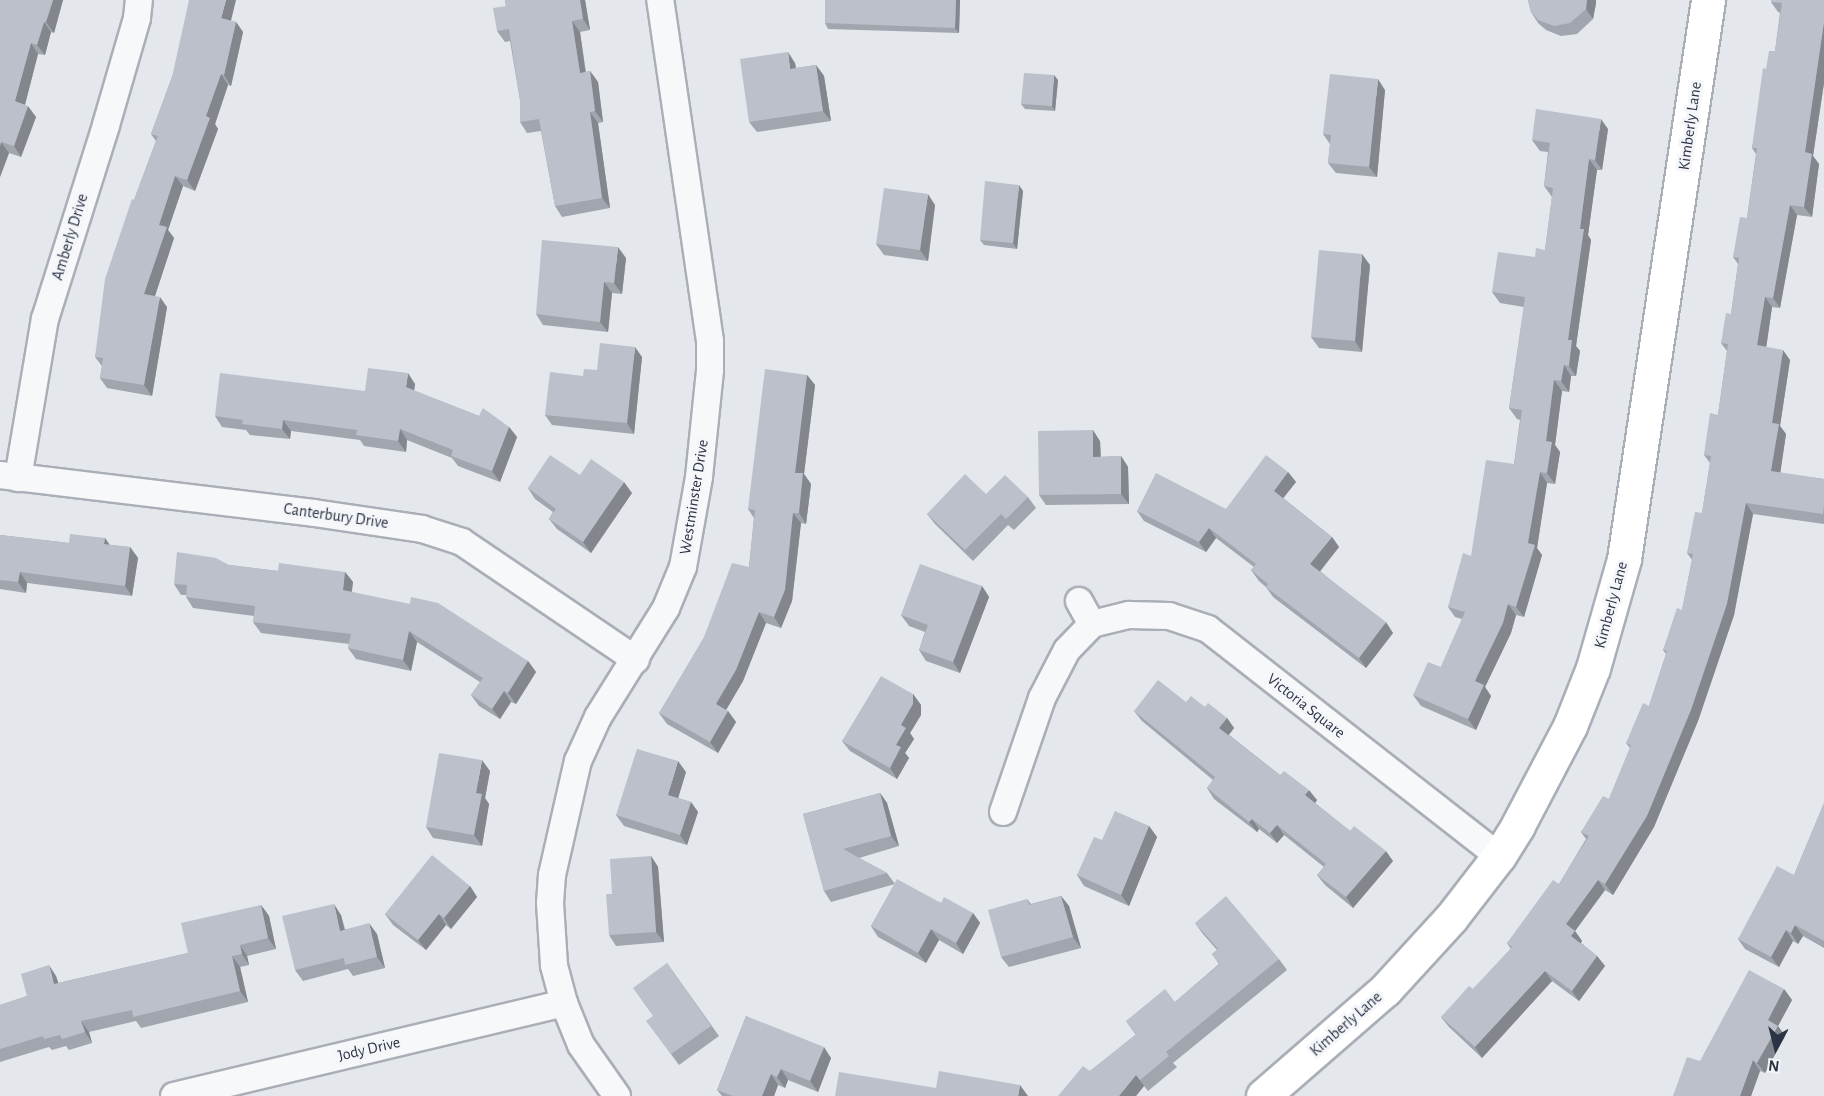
<!DOCTYPE html>
<style>
body{margin:0}
#map{position:relative;width:1824px;height:1096px;overflow:hidden;background:#e4e7ec;font-family:"Alegreya Sans",sans-serif}
div>[style]{position:absolute}
.roads{filter:drop-shadow(2px 0 #a9aeb7) drop-shadow(-2px 0 #a9aeb7) drop-shadow(0 2px #a9aeb7) drop-shadow(0 -2px #a9aeb7)}
.street>*{height:26px;margin:-13px;padding:0 13px;transform-origin:13px;border-radius:13px;background:#f7f8fa}
.secondary>*{height:33px;margin:-16.5px;padding:0 16.5px;transform-origin:16.5px;border-radius:16.5px;background:#fff}
.wall>*{inset:0;background:#a1a5ae}
.shaded-wall>*{inset:0;background:#83868d}
.building>*{inset:0;background:#bbc0ca}
span{translate:-50% -50%;white-space:nowrap;text-align:center;line-height:1.15;-webkit-text-stroke:6px #f4f6f9;paint-order:stroke}
.street-label{font-size:16px;color:#2b3445}
.north{position:absolute;left:1746px;top:1018px;width:60px;height:60px;-webkit-text-stroke:4px #f4f6f9;paint-order:stroke;rotate:187deg;font-size:16px;font-weight:700;line-height:24px;text-align:center;color:#2b3445}
.north::after{content:'';display:block;margin:auto;width:21px;height:27px;background:#2b3445;clip-path:polygon(50% 0,100% 100%,50% 72%,0 100%)}
</style>
<div id="map">
<div class="roads">
<div class="street">
<i style="left:0;top:475px;width:316px;rotate:6.9deg"></i>
<i style="left:314px;top:513px;width:109px;rotate:8.4deg"></i>
<i style="left:422px;top:529px;width:42px;rotate:18deg"></i>
<i style="left:462px;top:542px;width:210px;rotate:34.1deg"></i>
<i style="left:18px;top:478px;width:161px;rotate:-80.4deg"></i>
<i style="left:45px;top:319px;width:203px;rotate:-72.5deg"></i>
<i style="left:106px;top:125px;width:111px;rotate:-73.8deg"></i>
<i style="left:137px;top:18px;width:18px;rotate:-84deg"></i>
<i style="left:1079px;top:601px;width:26px;rotate:61deg"></i>
<i style="left:1003px;top:812px;width:120px;rotate:-71.1deg"></i>
<i style="left:1042px;top:698px;width:54px;rotate:-62.5deg"></i>
<i style="left:1067px;top:650px;width:36px;rotate:-46deg"></i>
<i style="left:1092px;top:624px;width:38px;rotate:-14deg"></i>
<i style="left:1129px;top:615px;width:40px;rotate:1.4deg"></i>
<i style="left:1169px;top:616px;width:41px;rotate:18.4deg"></i>
<i style="left:1208px;top:629px;width:369px;rotate:38deg"></i>
<i style="left:174px;top:1096px;width:401px;rotate:-13.4deg"></i>
<i style="left:617px;top:1096px;width:62px;rotate:-125.2deg"></i>
<i style="left:581px;top:1045px;width:45px;rotate:-112deg"></i>
<i style="left:564px;top:1003px;width:39px;rotate:-105deg"></i>
<i style="left:554px;top:965px;width:62px;rotate:-93.7deg"></i>
<i style="left:550px;top:903px;width:28px;rotate:-86deg"></i>
<i style="left:552px;top:875px;width:117px;rotate:-77.2deg"></i>
<i style="left:578px;top:761px;width:48px;rotate:-65.6deg"></i>
<i style="left:598px;top:717px;width:128px;rotate:-58deg"></i>
<i style="left:666px;top:608px;width:44px;rotate:-67.5deg"></i>
<i style="left:683px;top:567px;width:91px;rotate:-79.9deg"></i>
<i style="left:699px;top:477px;width:108px;rotate:-84.1deg"></i>
<i style="left:710px;top:370px;width:29px;rotate:-90deg"></i>
<i style="left:710px;top:341px;width:345px;rotate:-98.3deg"></i>
</div>
<div class="secondary">
<i style="left:1263px;top:1096px;width:162px;rotate:-41deg"></i>
<i style="left:1385px;top:990px;width:98px;rotate:-47.5deg"></i>
<i style="left:1451px;top:918px;width:78px;rotate:-52.3deg"></i>
<i style="left:1499px;top:856px;width:36px;rotate:-58deg"></i>
<i style="left:1518px;top:825px;width:112px;rotate:-62.3deg"></i>
<i style="left:1570px;top:726px;width:62px;rotate:-68.4deg"></i>
<i style="left:1593px;top:668px;width:113px;rotate:-74.1deg"></i>
<i style="left:1624px;top:559px;width:565px;rotate:-81.45deg"></i>
</div>
</div>
<div class="wall">
<i style="clip-path:polygon(0 0,63px 0,54px 33px,51px 32px,45px 55px,38px 54px,25px 105px,36px 117px,21px 157px,9px 153px,0 177px)"></i>
<i style="clip-path:polygon(505px 0,585px 0,590px 30px,580px 32px,586px 72px,590px 71px,598px 82px,603px 122px,598px 123px,610px 208px,562px 217px,555px 206px,541px 131px,527px 133px,520px 122px,520px 100px,510px 41px,505px 42px,497px 31px,506px 6px)"></i>
<i style="clip-path:polygon(960px 0,959px 33px,828px 29px,825px 23px)"></i>
<i style="clip-path:polygon(1528px 0,1596px 0,1596px 3px,1593px 19px,1577px 34px,1561px 36px,1546px 30px,1538px 23px,1531px 12px)"></i>
<i style="clip-path:polygon(1824px 0,1824px 83px,1813px 156px,1819px 164px,1812px 217px,1797px 215px,1780px 308px,1772px 307px,1766px 347px,1790px 360px,1780px 426px,1786px 434px,1780px 473px,1824px 479px,1824px 524px,1753px 514px,1734px 615px,1698px 721px,1654px 827px,1613px 895px,1605px 890px,1575px 931px,1582px 941px,1581px 943px,1597px 956px,1605px 966px,1579px 1001px,1552px 981px,1482px 1058px,1449px 1027px,1441px 1017px,1473px 989px,1511px 949px,1507px 943px,1559px 884px,1586px 839px,1581px 832px,1609px 799px,1630px 748px,1626px 743px,1649px 706px,1666px 654px,1663px 650px,1682px 610px,1692px 560px,1687px 553px,1702px 513px,1710px 463px,1704px 455px,1718px 415px,1727px 351px,1721px 343px,1731px 314px,1738px 264px,1733px 257px,1747px 218px,1756px 154px,1752px 148px,1766px 69px,1775px 51px,1780px 13px,1778px 12px,1771px 2px)"></i>
<i style="clip-path:polygon(231px 21px,236px 22px,243px 32px,231px 86px,228px 85px,215px 124px,218px 129px,195px 191px,183px 186px,168px 230px,174px 238px,155px 296px,167px 307px,152px 396px,107px 388px,100px 378px,102px 366px,95px 357px,134px 200px,156px 141px,151px 134px,172px 77px)"></i>
<i style="clip-path:polygon(795px 63px,796px 68px,816px 65px,824px 76px,831px 121px,757px 132px,749px 122px)"></i>
<i style="clip-path:polygon(1058px 80px,1055px 111px,1025px 109px,1021px 104px)"></i>
<i style="clip-path:polygon(1385px 90px,1377px 177px,1336px 173px,1328px 163px,1330px 144px,1323px 134px)"></i>
<i style="clip-path:polygon(1608px 129px,1602px 170px,1597px 170px,1588px 235px,1591px 240px,1576px 346px,1580px 351px,1576px 376px,1571px 376px,1569px 392px,1562px 391px,1555px 445px,1560px 452px,1555px 484px,1547px 483px,1537px 548px,1542px 555px,1524px 617px,1516px 615px,1511px 633px,1485px 687px,1491px 696px,1476px 730px,1421px 706px,1413px 695px,1441px 667px,1462px 619px,1455px 617px,1448px 607px,1514px 464px,1520px 420px,1517px 419px,1509px 408px,1524px 307px,1500px 303px,1492px 292px,1545px 250px,1552px 197px,1544px 186px,1548px 152px,1540px 151px,1532px 140px)"></i>
<i style="clip-path:polygon(1023px 191px,1017px 249px,984px 245px,980px 240px)"></i>
<i style="clip-path:polygon(935px 205px,928px 261px,884px 255px,876px 244px)"></i>
<i style="clip-path:polygon(626px 258px,622px 294px,612px 293px,608px 332px,543px 325px,536px 314px)"></i>
<i style="clip-path:polygon(1370px 265px,1362px 352px,1319px 348px,1311px 337px)"></i>
<i style="clip-path:polygon(642px 357px,634px 434px,552px 425px,545px 415px,583px 376px)"></i>
<i style="clip-path:polygon(807px 375px,815px 385px,804px 474px,811px 484px,806px 524px,801px 523px,792px 601px,781px 628px,766px 623px,743px 681px,726px 710px,728px 711px,736px 722px,718px 753px,667px 724px,659px 713px,749px 567px,754px 518px,748px 509px)"></i>
<i style="clip-path:polygon(415px 384px,414px 391px,479px 416px,509px 427px,517px 437px,500px 482px,458px 466px,452px 458px,407px 440px,406px 452px,364px 446px,360px 440px,291px 431px,290px 439px,250px 435px,246px 430px,222px 427px,215px 416px,365px 391px)"></i>
<i style="clip-path:polygon(1100px 441px,1101px 457px,1121px 456px,1128px 467px,1129px 504px,1046px 505px,1039px 495px)"></i>
<i style="clip-path:polygon(1288px 472px,1296px 482px,1283px 498px,1332px 537px,1339px 547px,1320px 571px,1393px 633px,1366px 668px,1273px 597px,1266px 587px,1259px 581px,1251px 570px,1254px 567px,1216px 538px,1206px 552px,1144px 521px,1137px 511px,1226px 509px)"></i>
<i style="clip-path:polygon(580px 475px,632px 493px,591px 553px,557px 529px,549px 519px,553px 512px,535px 499px,528px 488px)"></i>
<i style="clip-path:polygon(986px 494px,1028px 497px,1036px 508px,1014px 530px,1008px 525px,973px 561px,935px 524px,927px 514px)"></i>
<i style="clip-path:polygon(0 535px,69px 543px,105px 538px,110px 545px,130px 547px,138px 558px,132px 596px,27px 583px,26px 593px,0 589px)"></i>
<i style="clip-path:polygon(229px 565px,278px 571px,345px 572px,353px 582px,352px 592px,528px 661px,536px 672px,516px 704px,511px 702px,500px 719px,479px 706px,471px 695px,480px 682px,417px 642px,411px 671px,356px 659px,348px 648px,349px 644px,261px 633px,253px 622px,254px 616px,193px 608px,186px 597px,186px 595px,181px 595px,174px 584px)"></i>
<i style="clip-path:polygon(982px 586px,989px 597px,960px 673px,926px 661px,919px 650px,925px 632px,909px 626px,901px 615px)"></i>
<i style="clip-path:polygon(913px 694px,921px 705px,921px 715px,910px 733px,914px 739px,905px 753px,909px 758px,897px 779px,850px 751px,842px 741px)"></i>
<i style="clip-path:polygon(1186px 702px,1205px 707px,1227px 718px,1234px 728px,1229px 735px,1280px 775px,1317px 800px,1315px 803px,1350px 831px,1393px 861px,1353px 908px,1325px 885px,1317px 875px,1324px 867px,1284px 835px,1277px 843px,1259px 829px,1257px 832px,1214px 799px,1207px 788px,1213px 780px,1142px 721px,1134px 711px)"></i>
<i style="clip-path:polygon(490px 771px,485px 798px,489px 804px,482px 846px,433px 838px,426px 827px)"></i>
<i style="clip-path:polygon(686px 772px,678px 798px,691px 802px,698px 812px,687px 845px,624px 826px,616px 815px)"></i>
<i style="clip-path:polygon(880px 793px,887px 803px,899px 846px,859px 858px,887px 873px,895px 884px,941px 903px,973px 913px,980px 923px,963px 954px,939px 940px,926px 963px,878px 937px,871px 926px,895px 884px,831px 902px,824px 891px,803px 814px)"></i>
<i style="clip-path:polygon(1824px 803px,1824px 948px,1803px 936px,1798px 944px,1793px 941px,1779px 967px,1745px 949px,1738px 939px,1794px 875px)"></i>
<i style="clip-path:polygon(1149px 826px,1157px 837px,1129px 906px,1084px 886px,1077px 875px,1102px 840px)"></i>
<i style="clip-path:polygon(651px 856px,658px 867px,664px 942px,616px 946px,609px 935px,612px 894px)"></i>
<i style="clip-path:polygon(470px 886px,477px 897px,451px 929px,446px 925px,426px 950px,393px 925px,385px 914px)"></i>
<i style="clip-path:polygon(1061px 896px,1069px 906px,1081px 948px,1009px 967px,1001px 957px,1027px 899px,1031px 904px)"></i>
<i style="clip-path:polygon(261px 905px,269px 916px,276px 949px,247px 956px,249px 965px,240px 967px,248px 1002px,141px 1028px,136px 1021px,89px 1032px,92px 1043px,69px 1050px,66px 1046px,52px 1050px,49px 1047px,0 1062px,0 1005px,27px 996px,56px 976px,58px 983px,188px 953px)"></i>
<i style="clip-path:polygon(341px 915px,345px 929px,377px 934px,385px 968px,353px 976px,348px 969px,303px 981px,295px 970px)"></i>
<i style="clip-path:polygon(1195px 923px,1279px 959px,1287px 970px,1173px 1063px,1177px 1067px,1148px 1091px,1144px 1086px,1136px 1096px,1058px 1096px,1136px 1035px,1126px 1021px,1175px 1002px,1219px 964px,1212px 954px,1217px 950px,1203px 934px)"></i>
<i style="clip-path:polygon(667px 963px,719px 1036px,679px 1065px,654px 1031px,653px 1016px)"></i>
<i style="clip-path:polygon(1784px 989px,1792px 1000px,1778px 1026px,1785px 1036px,1765px 1073px,1760px 1071px,1751px 1096px,1673px 1096px,1700px 1061px)"></i>
<i style="clip-path:polygon(746px 1016px,831px 1058px,818px 1092px,788px 1080px,785px 1088px,778px 1085px,774px 1096px,722px 1096px,717px 1090px)"></i>
</div>
<div class="shaded-wall">
<i style="clip-path:polygon(53px 0,63px 0,54px 33px,46px 22px)"></i>
<i style="clip-path:polygon(226px 0,236px 0,229px 29px,221px 18px)"></i>
<i style="clip-path:polygon(580px 0,585px 0,590px 30px,583px 19px)"></i>
<i style="clip-path:polygon(956px 0,960px 0,959px 33px,955px 28px)"></i>
<i style="clip-path:polygon(1587px 0,1596px 0,1596px 3px,1593px 19px,1586px 9px)"></i>
<i style="clip-path:polygon(572px 21px,580px 32px,587px 84px,580px 73px)"></i>
<i style="clip-path:polygon(44px 22px,51px 32px,45px 55px,37px 45px)"></i>
<i style="clip-path:polygon(236px 22px,243px 32px,231px 86px,224px 75px)"></i>
<i style="clip-path:polygon(1824px 22px,1824px 83px,1813px 156px,1819px 164px,1812px 217px,1804px 207px,1805px 152px)"></i>
<i style="clip-path:polygon(31px 43px,38px 54px,23px 112px,15px 101px)"></i>
<i style="clip-path:polygon(788px 52px,795px 63px,798px 80px,790px 69px)"></i>
<i style="clip-path:polygon(816px 65px,824px 76px,831px 121px,823px 111px)"></i>
<i style="clip-path:polygon(590px 71px,598px 82px,603px 122px,595px 111px)"></i>
<i style="clip-path:polygon(221px 74px,228px 85px,215px 124px,218px 129px,195px 191px,187px 180px,206px 116px)"></i>
<i style="clip-path:polygon(1054px 75px,1058px 80px,1055px 111px,1052px 106px)"></i>
<i style="clip-path:polygon(1378px 79px,1385px 90px,1377px 177px,1369px 167px)"></i>
<i style="clip-path:polygon(28px 106px,36px 117px,21px 157px,14px 146px)"></i>
<i style="clip-path:polygon(590px 112px,598px 123px,610px 208px,602px 198px)"></i>
<i style="clip-path:polygon(1601px 119px,1608px 129px,1602px 170px,1595px 160px)"></i>
<i style="clip-path:polygon(1px 142px,9px 153px,0 177px,0 146px)"></i>
<i style="clip-path:polygon(1589px 159px,1597px 170px,1588px 235px,1591px 240px,1576px 346px,1580px 351px,1576px 376px,1569px 366px,1568px 340px,1580px 229px)"></i>
<i style="clip-path:polygon(175px 176px,183px 186px,168px 230px,174px 238px,152px 305px,144px 294px,159px 225px)"></i>
<i style="clip-path:polygon(1019px 185px,1023px 191px,1017px 249px,1013px 243px)"></i>
<i style="clip-path:polygon(928px 194px,935px 205px,928px 261px,920px 250px)"></i>
<i style="clip-path:polygon(1790px 205px,1797px 215px,1780px 308px,1773px 298px)"></i>
<i style="clip-path:polygon(618px 247px,626px 258px,622px 294px,614px 283px)"></i>
<i style="clip-path:polygon(1362px 254px,1370px 265px,1362px 352px,1355px 341px)"></i>
<i style="clip-path:polygon(604px 282px,612px 293px,608px 332px,600px 322px)"></i>
<i style="clip-path:polygon(160px 297px,167px 307px,152px 396px,144px 385px)"></i>
<i style="clip-path:polygon(1765px 297px,1772px 307px,1765px 356px,1757px 345px)"></i>
<i style="clip-path:polygon(635px 347px,642px 357px,634px 434px,627px 423px)"></i>
<i style="clip-path:polygon(1783px 350px,1790px 360px,1780px 426px,1786px 434px,1779px 482px,1771px 471px,1772px 423px)"></i>
<i style="clip-path:polygon(1564px 365px,1571px 376px,1569px 392px,1561px 381px)"></i>
<i style="clip-path:polygon(408px 373px,415px 384px,413px 398px,406px 387px)"></i>
<i style="clip-path:polygon(807px 375px,815px 385px,804px 474px,811px 484px,806px 524px,799px 513px,795px 473px)"></i>
<i style="clip-path:polygon(1554px 380px,1562px 391px,1555px 445px,1560px 452px,1555px 484px,1547px 473px,1546px 441px)"></i>
<i style="clip-path:polygon(283px 420px,291px 431px,290px 439px,282px 429px)"></i>
<i style="clip-path:polygon(509px 427px,517px 437px,500px 482px,492px 471px)"></i>
<i style="clip-path:polygon(400px 429px,407px 440px,406px 452px,398px 441px)"></i>
<i style="clip-path:polygon(1093px 430px,1100px 441px,1101px 468px,1093px 457px)"></i>
<i style="clip-path:polygon(1121px 456px,1128px 467px,1129px 504px,1121px 494px)"></i>
<i style="clip-path:polygon(1288px 472px,1296px 482px,1281px 501px,1274px 491px)"></i>
<i style="clip-path:polygon(1540px 472px,1547px 483px,1537px 548px,1542px 555px,1524px 617px,1516px 607px)"></i>
<i style="clip-path:polygon(624px 482px,632px 493px,591px 553px,583px 542px)"></i>
<i style="clip-path:polygon(1746px 503px,1753px 514px,1734px 615px,1698px 721px,1654px 827px,1613px 895px,1605px 884px)"></i>
<i style="clip-path:polygon(793px 513px,801px 523px,792px 601px,781px 628px,774px 617px)"></i>
<i style="clip-path:polygon(1209px 528px,1216px 538px,1206px 552px,1199px 542px)"></i>
<i style="clip-path:polygon(1332px 537px,1339px 547px,1318px 574px,1310px 564px)"></i>
<i style="clip-path:polygon(105px 538px,112px 549px,104px 544px)"></i>
<i style="clip-path:polygon(130px 547px,138px 558px,132px 596px,125px 586px)"></i>
<i style="clip-path:polygon(20px 572px,27px 583px,26px 593px,18px 582px)"></i>
<i style="clip-path:polygon(345px 572px,353px 582px,350px 601px,343px 590px)"></i>
<i style="clip-path:polygon(982px 586px,989px 597px,960px 673px,953px 662px)"></i>
<i style="clip-path:polygon(1508px 604px,1516px 615px,1511px 633px,1485px 687px,1491px 696px,1476px 730px,1468px 719px,1475px 681px)"></i>
<i style="clip-path:polygon(759px 612px,766px 623px,743px 681px,723px 715px,716px 704px)"></i>
<i style="clip-path:polygon(1386px 622px,1393px 633px,1366px 668px,1359px 658px)"></i>
<i style="clip-path:polygon(409px 631px,417px 642px,411px 671px,403px 660px)"></i>
<i style="clip-path:polygon(528px 661px,536px 672px,516px 704px,508px 693px)"></i>
<i style="clip-path:polygon(504px 691px,511px 702px,500px 719px,492px 709px)"></i>
<i style="clip-path:polygon(913px 694px,921px 705px,921px 715px,910px 733px,914px 739px,905px 753px,909px 758px,897px 779px,890px 768px,901px 725px)"></i>
<i style="clip-path:polygon(728px 711px,736px 722px,718px 753px,710px 742px)"></i>
<i style="clip-path:polygon(1227px 718px,1234px 728px,1226px 738px,1219px 728px)"></i>
<i style="clip-path:polygon(482px 760px,490px 771px,485px 798px,489px 804px,482px 846px,474px 835px,476px 793px)"></i>
<i style="clip-path:polygon(678px 761px,686px 772px,676px 805px,668px 795px)"></i>
<i style="clip-path:polygon(1309px 790px,1317px 800px,1313px 806px,1305px 795px)"></i>
<i style="clip-path:polygon(880px 793px,887px 803px,899px 846px,891px 836px)"></i>
<i style="clip-path:polygon(691px 802px,698px 812px,687px 845px,680px 835px)"></i>
<i style="clip-path:polygon(1252px 819px,1259px 829px,1257px 832px,1249px 822px)"></i>
<i style="clip-path:polygon(1277px 825px,1284px 835px,1277px 843px,1270px 833px)"></i>
<i style="clip-path:polygon(1149px 826px,1157px 837px,1129px 906px,1121px 895px)"></i>
<i style="clip-path:polygon(1386px 851px,1393px 861px,1353px 908px,1346px 897px)"></i>
<i style="clip-path:polygon(651px 856px,658px 867px,664px 942px,656px 932px)"></i>
<i style="clip-path:polygon(1598px 880px,1605px 890px,1575px 931px,1582px 941px,1578px 946px,1571px 936px,1566px 924px)"></i>
<i style="clip-path:polygon(470px 886px,477px 897px,451px 929px,444px 918px)"></i>
<i style="clip-path:polygon(1061px 896px,1069px 906px,1081px 948px,1073px 937px)"></i>
<i style="clip-path:polygon(334px 904px,341px 915px,347px 941px,340px 931px)"></i>
<i style="clip-path:polygon(261px 905px,269px 916px,276px 949px,268px 938px)"></i>
<i style="clip-path:polygon(973px 913px,980px 923px,963px 954px,956px 943px)"></i>
<i style="clip-path:polygon(439px 914px,446px 925px,426px 950px,418px 940px)"></i>
<i style="clip-path:polygon(369px 923px,377px 934px,385px 968px,377px 957px)"></i>
<i style="clip-path:polygon(1795px 925px,1803px 936px,1798px 944px,1791px 933px)"></i>
<i style="clip-path:polygon(931px 929px,939px 940px,926px 963px,918px 953px)"></i>
<i style="clip-path:polygon(1786px 930px,1793px 941px,1779px 967px,1771px 957px)"></i>
<i style="clip-path:polygon(240px 945px,247px 956px,249px 965px,242px 954px)"></i>
<i style="clip-path:polygon(232px 956px,240px 967px,248px 1002px,240px 991px)"></i>
<i style="clip-path:polygon(1597px 956px,1605px 966px,1579px 1001px,1572px 991px)"></i>
<i style="clip-path:polygon(49px 965px,56px 976px,62px 994px,54px 984px)"></i>
<i style="clip-path:polygon(1545px 971px,1552px 981px,1482px 1058px,1475px 1047px)"></i>
<i style="clip-path:polygon(1784px 989px,1792px 1000px,1778px 1026px,1785px 1036px,1765px 1073px,1757px 1063px,1768px 1020px)"></i>
<i style="clip-path:polygon(81px 1021px,89px 1032px,92px 1043px,85px 1032px)"></i>
<i style="clip-path:polygon(824px 1047px,831px 1058px,818px 1092px,810px 1081px)"></i>
<i style="clip-path:polygon(1753px 1060px,1760px 1071px,1751px 1096px,1740px 1096px)"></i>
<i style="clip-path:polygon(781px 1069px,788px 1080px,785px 1088px,777px 1077px)"></i>
<i style="clip-path:polygon(771px 1074px,778px 1085px,774px 1096px,762px 1096px)"></i>
<i style="clip-path:polygon(1136px 1075px,1144px 1086px,1136px 1096px,1119px 1096px)"></i>
<i style="clip-path:polygon(1020px 1085px,1028px 1096px,1018px 1096px)"></i>
</div>
<div class="building">
<i style="clip-path:polygon(0 0,53px 0,46px 22px,44px 22px,37px 45px,31px 43px,15px 101px,28px 106px,14px 146px,1px 142px,0 146px)"></i>
<i style="clip-path:polygon(189px 0,226px 0,221px 18px,236px 22px,224px 75px,221px 74px,206px 116px,210px 118px,187px 180px,175px 176px,159px 225px,167px 227px,144px 294px,160px 297px,144px 385px,100px 378px,103px 358px,95px 357px,105px 279px,132px 199px,134px 200px,158px 136px,151px 134px,172px 77px)"></i>
<i style="clip-path:polygon(505px 0,580px 0,583px 19px,572px 21px,580px 73px,590px 71px,595px 111px,590px 112px,602px 198px,555px 206px,539px 119px,520px 122px,520px 100px,509px 29px,497px 31px,493px 8px,506px 6px)"></i>
<i style="clip-path:polygon(825px 0,956px 0,955px 28px,825px 23px)"></i>
<i style="clip-path:polygon(1528px 0,1587px 0,1586px 9px,1570px 23px,1554px 26px,1538px 20px,1531px 12px)"></i>
<i style="clip-path:polygon(1771px 0,1824px 0,1824px 22px,1805px 152px,1812px 154px,1804px 207px,1790px 205px,1773px 298px,1765px 297px,1757px 345px,1783px 350px,1772px 423px,1779px 424px,1771px 471px,1824px 479px,1824px 506px,1823px 514px,1746px 503px,1727px 604px,1691px 710px,1647px 816px,1605px 884px,1598px 880px,1566px 924px,1575px 931px,1571px 936px,1597px 956px,1572px 991px,1545px 971px,1475px 1047px,1441px 1017px,1469px 986px,1473px 989px,1512px 947px,1507px 943px,1553px 880px,1559px 884px,1589px 836px,1581px 832px,1603px 796px,1609px 799px,1631px 745px,1626px 743px,1643px 703px,1649px 706px,1667px 651px,1663px 650px,1677px 608px,1682px 610px,1693px 554px,1687px 553px,1695px 512px,1702px 513px,1711px 456px,1704px 455px,1710px 413px,1718px 415px,1728px 344px,1721px 343px,1726px 313px,1731px 314px,1739px 258px,1733px 257px,1740px 217px,1747px 218px,1757px 148px,1752px 148px,1763px 68px,1766px 69px,1769px 51px,1775px 51px,1782px 3px,1771px 2px)"></i>
<i style="clip-path:polygon(788px 52px,790px 69px,816px 65px,823px 111px,749px 122px,740px 59px)"></i>
<i style="clip-path:polygon(1024px 73px,1054px 75px,1052px 106px,1021px 104px)"></i>
<i style="clip-path:polygon(1330px 74px,1378px 79px,1369px 167px,1328px 163px,1331px 135px,1323px 134px)"></i>
<i style="clip-path:polygon(1536px 109px,1601px 119px,1595px 160px,1589px 159px,1580px 229px,1584px 229px,1568px 340px,1572px 340px,1569px 366px,1564px 365px,1561px 381px,1554px 380px,1546px 441px,1552px 442px,1547px 473px,1540px 472px,1528px 543px,1535px 545px,1516px 607px,1508px 604px,1503px 623px,1475px 681px,1484px 685px,1468px 719px,1413px 695px,1428px 662px,1441px 667px,1465px 612px,1448px 607px,1463px 553px,1471px 556px,1486px 460px,1514px 464px,1522px 410px,1509px 408px,1525px 297px,1492px 292px,1498px 252px,1535px 257px,1536px 248px,1545px 250px,1553px 188px,1544px 186px,1550px 143px,1532px 140px)"></i>
<i style="clip-path:polygon(985px 181px,1019px 185px,1013px 243px,980px 240px)"></i>
<i style="clip-path:polygon(884px 188px,928px 194px,920px 250px,876px 244px)"></i>
<i style="clip-path:polygon(542px 240px,618px 247px,614px 283px,604px 282px,600px 322px,536px 314px)"></i>
<i style="clip-path:polygon(1319px 250px,1362px 254px,1355px 341px,1311px 337px)"></i>
<i style="clip-path:polygon(600px 343px,635px 347px,627px 423px,545px 415px,550px 372px,583px 376px,584px 369px,597px 370px)"></i>
<i style="clip-path:polygon(368px 368px,408px 373px,406px 387px,479px 416px,483px 408px,509px 427px,492px 471px,451px 456px,453px 450px,400px 429px,398px 441px,356px 435px,357px 430px,283px 420px,282px 429px,242px 424px,243px 420px,215px 416px,220px 373px,365px 391px)"></i>
<i style="clip-path:polygon(765px 369px,807px 375px,795px 473px,803px 473px,799px 513px,793px 513px,785px 590px,774px 617px,759px 612px,736px 670px,716px 704px,728px 711px,710px 742px,659px 713px,704px 637px,732px 563px,749px 567px,755px 510px,748px 509px)"></i>
<i style="clip-path:polygon(1093px 430px,1093px 457px,1121px 456px,1121px 494px,1039px 495px,1038px 431px)"></i>
<i style="clip-path:polygon(550px 455px,580px 475px,591px 459px,624px 482px,583px 542px,549px 519px,556px 509px,528px 488px)"></i>
<i style="clip-path:polygon(1266px 455px,1288px 472px,1274px 491px,1332px 537px,1310px 564px,1386px 622px,1359px 658px,1266px 587px,1268px 584px,1251px 570px,1256px 564px,1209px 528px,1199px 542px,1137px 511px,1156px 473px,1226px 509px)"></i>
<i style="clip-path:polygon(965px 474px,986px 494px,1005px 475px,1028px 497px,1006px 519px,1001px 514px,965px 550px,927px 514px)"></i>
<i style="clip-path:polygon(70px 534px,105px 538px,104px 544px,130px 547px,125px 586px,20px 572px,18px 582px,0 580px,0 535px,69px 543px)"></i>
<i style="clip-path:polygon(177px 552px,216px 558px,229px 565px,278px 571px,279px 563px,345px 572px,343px 590px,410px 604px,411px 597px,438px 603px,528px 661px,508px 693px,504px 691px,492px 709px,471px 695px,483px 678px,409px 631px,403px 660px,348px 648px,351px 634px,253px 622px,255px 606px,186px 597px,187px 585px,174px 584px)"></i>
<i style="clip-path:polygon(920px 564px,982px 586px,953px 662px,919px 650px,928px 625px,901px 615px)"></i>
<i style="clip-path:polygon(881px 676px,913px 694px,913px 704px,901px 725px,906px 728px,896px 745px,901px 747px,890px 768px,842px 741px)"></i>
<i style="clip-path:polygon(1158px 680px,1186px 702px,1191px 696px,1205px 707px,1208px 703px,1227px 718px,1219px 728px,1280px 775px,1284px 771px,1309px 790px,1305px 795px,1350px 831px,1354px 826px,1386px 851px,1346px 897px,1317px 875px,1326px 864px,1277px 825px,1270px 833px,1252px 819px,1249px 822px,1207px 788px,1215px 777px,1134px 711px)"></i>
<i style="clip-path:polygon(637px 749px,678px 761px,668px 795px,691px 802px,680px 835px,616px 815px)"></i>
<i style="clip-path:polygon(439px 753px,482px 760px,476px 793px,482px 794px,474px 835px,426px 827px)"></i>
<i style="clip-path:polygon(880px 793px,891px 836px,843px 849px,887px 873px,824px 891px,803px 814px)"></i>
<i style="clip-path:polygon(1824px 803px,1824px 941px,1795px 925px,1791px 933px,1786px 930px,1771px 957px,1738px 939px,1777px 866px,1794px 875px)"></i>
<i style="clip-path:polygon(1115px 811px,1149px 826px,1121px 895px,1077px 875px,1094px 837px,1102px 840px)"></i>
<i style="clip-path:polygon(432px 855px,470px 886px,444px 918px,439px 914px,418px 940px,385px 914px)"></i>
<i style="clip-path:polygon(651px 856px,656px 932px,609px 935px,606px 894px,612px 894px,610px 859px)"></i>
<i style="clip-path:polygon(897px 879px,941px 903px,944px 897px,973px 913px,956px 943px,931px 929px,918px 953px,871px 926px)"></i>
<i style="clip-path:polygon(1061px 896px,1073px 937px,1001px 957px,988px 910px,1027px 899px,1029px 905px)"></i>
<i style="clip-path:polygon(1226px 896px,1279px 959px,1166px 1052px,1169px 1056px,1140px 1080px,1136px 1075px,1119px 1096px,1058px 1096px,1083px 1066px,1090px 1071px,1136px 1034px,1126px 1021px,1165px 989px,1175px 1002px,1220px 964px,1212px 954px,1218px 949px,1195px 923px)"></i>
<i style="clip-path:polygon(334px 904px,340px 931px,369px 923px,377px 957px,345px 965px,344px 958px,295px 970px,282px 916px)"></i>
<i style="clip-path:polygon(261px 905px,268px 938px,240px 945px,242px 954px,232px 956px,240px 991px,133px 1017px,132px 1010px,81px 1021px,85px 1032px,62px 1039px,60px 1035px,44px 1039px,43px 1036px,0 1049px,0 1005px,27px 996px,21px 974px,49px 965px,54px 984px,188px 953px,181px 923px)"></i>
<i style="clip-path:polygon(667px 963px,711px 1026px,671px 1054px,646px 1021px,653px 1016px,633px 988px)"></i>
<i style="clip-path:polygon(1749px 970px,1784px 989px,1768px 1020px,1778px 1026px,1757px 1063px,1753px 1060px,1740px 1096px,1673px 1096px,1687px 1057px,1700px 1061px)"></i>
<i style="clip-path:polygon(746px 1016px,824px 1047px,810px 1081px,781px 1069px,777px 1077px,771px 1074px,762px 1096px,733px 1096px,717px 1090px)"></i>
<i style="clip-path:polygon(939px 1071px,1020px 1085px,1018px 1096px,835px 1096px,839px 1072px,936px 1088px)"></i>
</div>
<div class="street-label">
<span style="left:1690px;top:126px;rotate:-82deg">Kimberly Lane</span>
<span style="left:70px;top:237px;rotate:-73deg">Amberly Drive</span>
<span style="left:694px;top:497px;rotate:-81deg">Westminster Drive</span>
<span style="left:336px;top:516px;rotate:8deg">Canterbury Drive</span>
<span style="left:1611px;top:605px;rotate:-75deg">Kimberly Lane</span>
<span style="left:1306px;top:706px;rotate:38deg">Victoria Square</span>
<span style="left:1346px;top:1024px;rotate:-41deg">Kimberly Lane</span>
<span style="left:369px;top:1049px;rotate:-13deg">Jody Drive</span>
</div>
<div class="north">N</div>
</div>
